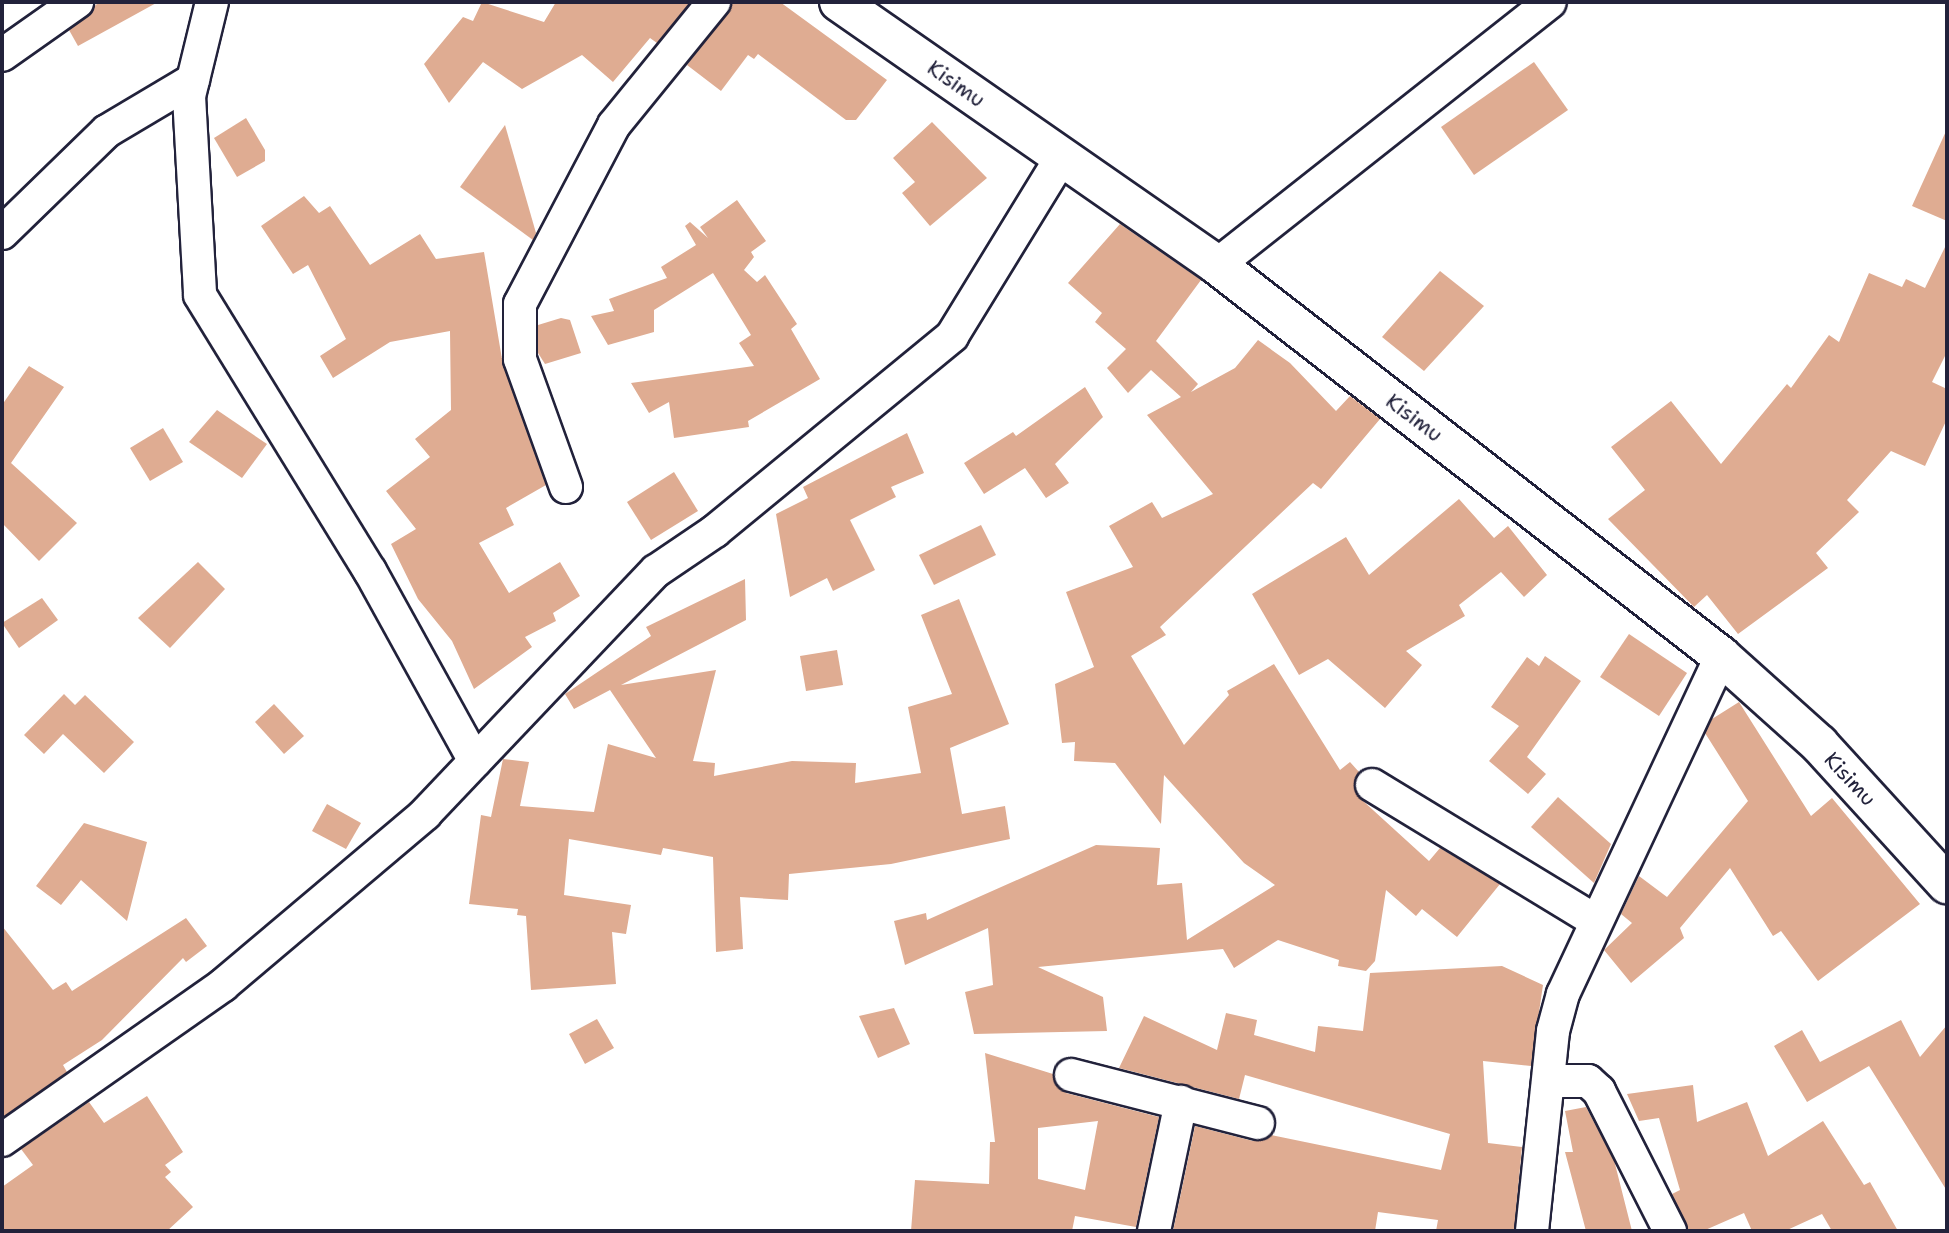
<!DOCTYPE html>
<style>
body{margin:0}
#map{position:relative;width:1949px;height:1233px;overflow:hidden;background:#fff;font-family:"Shantell Sans",sans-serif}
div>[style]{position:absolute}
.building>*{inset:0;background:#dfac92}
.roads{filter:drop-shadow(2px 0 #22223b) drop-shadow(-2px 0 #22223b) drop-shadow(0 2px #22223b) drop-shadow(0 -2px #22223b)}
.minor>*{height:32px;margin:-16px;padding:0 16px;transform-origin:16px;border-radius:16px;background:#fff}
.tertiary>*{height:38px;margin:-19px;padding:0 19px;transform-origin:19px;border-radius:19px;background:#fff}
span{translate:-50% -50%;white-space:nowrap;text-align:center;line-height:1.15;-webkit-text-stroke:6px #fff;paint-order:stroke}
.street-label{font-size:21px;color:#22223b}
.frame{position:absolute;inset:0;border:4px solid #22223b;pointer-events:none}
</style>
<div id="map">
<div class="building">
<i style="clip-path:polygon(99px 2px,158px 2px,78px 46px,69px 30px)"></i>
<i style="clip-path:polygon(482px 2px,544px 22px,556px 2px,691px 2px,657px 43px,650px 38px,613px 82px,582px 55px,522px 89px,483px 62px,449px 103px,424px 64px,463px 17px,473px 21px)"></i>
<i style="clip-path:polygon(732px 2px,780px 2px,887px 80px,856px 120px,846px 120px,758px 54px,754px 59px,748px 55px,721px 91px,687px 65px)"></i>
<i style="clip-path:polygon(1534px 62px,1568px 110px,1474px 175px,1441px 127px)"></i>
<i style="clip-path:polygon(246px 118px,265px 150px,265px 161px,237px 177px,214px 138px)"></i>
<i style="clip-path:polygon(932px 122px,987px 178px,930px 226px,902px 193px,915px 182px,893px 158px)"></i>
<i style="clip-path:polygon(505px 125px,536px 233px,533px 240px,460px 187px)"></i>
<i style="clip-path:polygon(1947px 129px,1947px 221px,1912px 206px)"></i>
<i style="clip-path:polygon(304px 196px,319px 213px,330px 206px,370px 265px,420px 234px,436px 259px,484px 252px,503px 365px,546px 485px,506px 508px,514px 525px,479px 543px,509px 593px,560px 562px,580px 596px,553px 613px,556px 621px,525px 637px,532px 647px,474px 689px,452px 641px,418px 599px,391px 544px,416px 529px,386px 491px,430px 457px,415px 439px,451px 410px,450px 331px,390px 342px,333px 378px,320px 356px,346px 339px,308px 265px,293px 274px,261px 226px)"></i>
<i style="clip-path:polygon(737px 200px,766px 241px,751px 252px,754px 257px,744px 270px,757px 282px,765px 275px,797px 324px,791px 329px,820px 379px,748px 421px,749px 427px,674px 438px,669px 402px,649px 413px,631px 383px,754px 366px,739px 343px,751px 335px,713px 273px,654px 310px,654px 332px,608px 345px,591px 316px,614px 311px,609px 299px,667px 278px,661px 267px,696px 245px,685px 226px,690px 222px,708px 238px,700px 227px)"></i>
<i style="clip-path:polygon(1120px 224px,1201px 280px,1156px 341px,1198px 384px,1191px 392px,1235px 368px,1258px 340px,1290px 363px,1336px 411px,1350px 396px,1380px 419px,1321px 489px,1313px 483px,1160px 627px,1166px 635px,1131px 656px,1184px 745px,1229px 695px,1227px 691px,1274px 664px,1340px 770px,1350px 762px,1359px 772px,1354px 785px,1362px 800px,1429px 861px,1440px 848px,1500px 884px,1457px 937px,1422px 909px,1416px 916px,1386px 890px,1375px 961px,1366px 971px,1338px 966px,1339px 960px,1278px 940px,1234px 968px,1223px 949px,1038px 967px,1103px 997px,1107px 1031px,974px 1034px,965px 992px,993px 985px,988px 928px,905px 965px,894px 921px,926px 913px,927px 920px,1096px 845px,1160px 848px,1157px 885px,1182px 883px,1187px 940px,1275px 885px,1244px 863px,1164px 775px,1161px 824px,1115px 763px,1074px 761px,1075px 742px,1062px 743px,1055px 684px,1094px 667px,1066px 592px,1133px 567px,1109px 526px,1152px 502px,1162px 518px,1213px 494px,1147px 415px,1181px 397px,1151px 370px,1128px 393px,1107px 368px,1126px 349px,1095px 322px,1102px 313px,1068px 283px)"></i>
<i style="clip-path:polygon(1947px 243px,1947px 352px,1932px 382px,1947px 389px,1947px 419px,1925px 466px,1891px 451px,1847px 500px,1859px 512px,1816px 553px,1828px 568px,1738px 634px,1707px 595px,1694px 607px,1608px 519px,1645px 490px,1611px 447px,1671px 401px,1721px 464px,1787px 384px,1791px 388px,1829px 335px,1839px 342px,1869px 273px,1902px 287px,1906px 279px,1925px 288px)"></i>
<i style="clip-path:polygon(1440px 271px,1484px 306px,1424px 371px,1382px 337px)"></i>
<i style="clip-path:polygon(561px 318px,570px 320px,581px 353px,545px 364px,538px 353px,538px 325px)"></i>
<i style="clip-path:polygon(29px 366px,64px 387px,11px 463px,77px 523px,39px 561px,2px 523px,2px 405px)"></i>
<i style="clip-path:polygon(1085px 387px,1103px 417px,1055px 464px,1069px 483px,1046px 498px,1025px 468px,984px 494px,964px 463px,1013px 432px,1016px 436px)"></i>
<i style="clip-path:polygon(217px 410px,267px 444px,242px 478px,189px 442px)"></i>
<i style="clip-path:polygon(163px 428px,183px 462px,150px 481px,130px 448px)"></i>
<i style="clip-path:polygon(907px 433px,924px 473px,891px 487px,896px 497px,850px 520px,875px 570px,833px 591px,827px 578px,790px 597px,776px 514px,808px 498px,803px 487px)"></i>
<i style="clip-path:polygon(674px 472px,698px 511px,651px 540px,627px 502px)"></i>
<i style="clip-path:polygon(1459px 499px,1494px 538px,1508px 526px,1547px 575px,1524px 597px,1501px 572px,1459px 605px,1465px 616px,1406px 651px,1422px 665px,1385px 708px,1328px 659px,1299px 675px,1252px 594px,1346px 537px,1369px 575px)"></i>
<i style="clip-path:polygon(981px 525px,996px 555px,934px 585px,919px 555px)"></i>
<i style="clip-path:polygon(198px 562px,225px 589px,170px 648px,138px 618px)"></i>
<i style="clip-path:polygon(745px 579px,746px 620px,621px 685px,716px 670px,693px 761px,715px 763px,714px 776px,792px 761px,856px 763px,855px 783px,921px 773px,908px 707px,952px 694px,921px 615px,959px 599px,1009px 724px,950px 748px,962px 814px,1005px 806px,1010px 839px,891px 864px,789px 874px,788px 900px,740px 897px,743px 949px,716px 952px,713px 857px,663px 848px,661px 855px,569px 839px,564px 895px,631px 905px,626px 934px,612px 932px,616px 984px,531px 990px,526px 916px,517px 915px,518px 909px,469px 904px,481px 815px,491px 817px,503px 759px,529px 762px,520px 806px,594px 812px,608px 744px,656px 758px,610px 690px,574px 709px,565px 694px,651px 636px,646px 627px)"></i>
<i style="clip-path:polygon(42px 598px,58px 620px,19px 648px,2px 623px)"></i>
<i style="clip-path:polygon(1629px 634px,1687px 673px,1659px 716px,1600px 677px)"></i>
<i style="clip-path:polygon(837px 650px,843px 685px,806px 691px,800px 656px)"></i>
<i style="clip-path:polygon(1545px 656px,1581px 681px,1527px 757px,1546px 774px,1528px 794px,1489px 761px,1519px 726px,1491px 707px,1527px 657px,1539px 666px)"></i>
<i style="clip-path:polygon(64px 694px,75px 705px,85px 695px,134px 742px,104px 773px,63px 734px,44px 754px,24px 735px)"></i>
<i style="clip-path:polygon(1739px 702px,1811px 816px,1832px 798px,1920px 904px,1818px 981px,1781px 931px,1773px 936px,1730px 868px,1680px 928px,1684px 938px,1631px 983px,1604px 950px,1632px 923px,1621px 914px,1639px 876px,1667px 897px,1748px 801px,1705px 733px,1712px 719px)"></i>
<i style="clip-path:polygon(274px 704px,304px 736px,284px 754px,255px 722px)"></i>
<i style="clip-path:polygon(1558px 797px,1611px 844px,1594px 883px,1531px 827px)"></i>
<i style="clip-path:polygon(327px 804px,361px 823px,346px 849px,312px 831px)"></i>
<i style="clip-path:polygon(84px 823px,147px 842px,127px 921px,81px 880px,61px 905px,36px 886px)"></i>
<i style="clip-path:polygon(186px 918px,207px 946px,186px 962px,183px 958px,102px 1040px,63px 1065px,67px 1072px,2px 1118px,2px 926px,53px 990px,66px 982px,72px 991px)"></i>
<i style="clip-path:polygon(1502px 966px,1543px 985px,1531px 1066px,1483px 1061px,1488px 1143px,1522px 1147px,1514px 1231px,1436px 1231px,1438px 1220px,1378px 1212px,1375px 1231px,1173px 1231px,1195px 1126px,1253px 1141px,1271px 1135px,1441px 1170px,1450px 1134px,1245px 1075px,1239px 1099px,1119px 1068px,1144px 1016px,1217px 1050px,1226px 1013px,1257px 1020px,1254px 1035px,1315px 1052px,1318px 1026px,1363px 1031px,1370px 973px)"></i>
<i style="clip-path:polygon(894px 1008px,910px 1044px,878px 1058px,859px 1016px)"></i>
<i style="clip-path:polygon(597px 1019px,614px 1048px,585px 1064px,569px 1034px)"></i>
<i style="clip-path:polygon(1901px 1020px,1920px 1057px,1947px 1025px,1947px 1191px,1869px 1066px,1807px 1102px,1774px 1046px,1802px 1030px,1820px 1062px)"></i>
<i style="clip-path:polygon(evenodd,985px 1053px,1053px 1074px,1066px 1093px,1159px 1117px,1136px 1227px,1075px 1216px,1072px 1231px,911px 1231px,915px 1180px,989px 1184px,990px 1142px,995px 1142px,985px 1053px,1098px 1121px,1085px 1190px,1038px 1179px,1038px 1128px,1098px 1121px)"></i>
<i style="clip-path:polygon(1693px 1085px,1697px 1122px,1747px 1102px,1768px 1156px,1823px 1121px,1864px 1185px,1870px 1182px,1898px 1231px,1832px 1231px,1822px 1214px,1785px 1231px,1752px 1231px,1744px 1213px,1703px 1231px,1689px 1231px,1672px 1194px,1680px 1190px,1659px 1118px,1639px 1121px,1627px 1094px)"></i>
<i style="clip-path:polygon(147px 1096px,183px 1152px,165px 1165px,171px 1172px,165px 1177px,193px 1207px,167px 1231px,2px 1231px,2px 1187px,33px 1165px,21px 1149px,89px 1102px,104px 1123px)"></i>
<i style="clip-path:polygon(1586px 1107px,1614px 1160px,1632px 1231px,1586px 1231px,1565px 1152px,1573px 1152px,1565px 1111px)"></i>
</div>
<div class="roads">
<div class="minor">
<i style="left:212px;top:2px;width:97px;rotate:103.7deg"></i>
<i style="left:189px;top:96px;width:199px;rotate:86.8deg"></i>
<i style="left:200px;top:295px;width:324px;rotate:58.4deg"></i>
<i style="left:370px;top:571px;width:217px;rotate:61.1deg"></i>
<i style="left:2px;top:55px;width:92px;rotate:-35.2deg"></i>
<i style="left:2px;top:233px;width:146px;rotate:-44.2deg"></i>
<i style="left:107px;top:131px;width:100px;rotate:-30.7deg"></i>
<i style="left:1217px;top:265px;width:424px;rotate:-38.3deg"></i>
<i style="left:566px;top:487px;width:136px;rotate:-109.8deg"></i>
<i style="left:520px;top:359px;width:55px;rotate:-90deg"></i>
<i style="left:520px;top:304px;width:202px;rotate:-62.3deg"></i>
<i style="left:614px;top:125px;width:159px;rotate:-50.9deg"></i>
<i style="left:1372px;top:785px;width:260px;rotate:31.3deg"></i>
<i style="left:1071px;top:1075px;width:193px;rotate:14.4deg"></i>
<i style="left:1549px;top:1081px;width:39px"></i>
<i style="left:1588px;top:1081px;width:15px;rotate:42deg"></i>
<i style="left:1599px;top:1091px;width:157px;rotate:63.1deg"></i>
<i style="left:2px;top:1140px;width:270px;rotate:-35deg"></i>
<i style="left:223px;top:985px;width:265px;rotate:-40.2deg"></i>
<i style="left:425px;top:814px;width:335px;rotate:-46.5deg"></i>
<i style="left:656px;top:571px;width:71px;rotate:-34.1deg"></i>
<i style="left:715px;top:531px;width:307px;rotate:-39.4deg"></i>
<i style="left:952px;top:336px;width:209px;rotate:-58.5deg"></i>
<i style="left:1154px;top:1231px;width:132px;rotate:-78.2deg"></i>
<i style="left:1532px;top:1231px;width:201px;rotate:-84deg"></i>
<i style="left:1553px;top:1031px;width:38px;rotate:-75deg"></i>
<i style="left:1563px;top:994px;width:373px;rotate:-64.9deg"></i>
</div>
<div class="tertiary">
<i style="left:839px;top:2px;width:460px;rotate:34.8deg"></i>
<i style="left:1217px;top:265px;width:638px;rotate:37.8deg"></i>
<i style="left:1721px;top:656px;width:132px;rotate:41.9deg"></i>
<i style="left:1819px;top:744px;width:190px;rotate:47.6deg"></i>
</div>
</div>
<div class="street-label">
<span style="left:956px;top:84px;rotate:35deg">Kisimu</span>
<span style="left:1414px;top:418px;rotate:37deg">Kisimu</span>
<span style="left:1850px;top:779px;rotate:47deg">Kisimu</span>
</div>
<div class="frame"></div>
</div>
